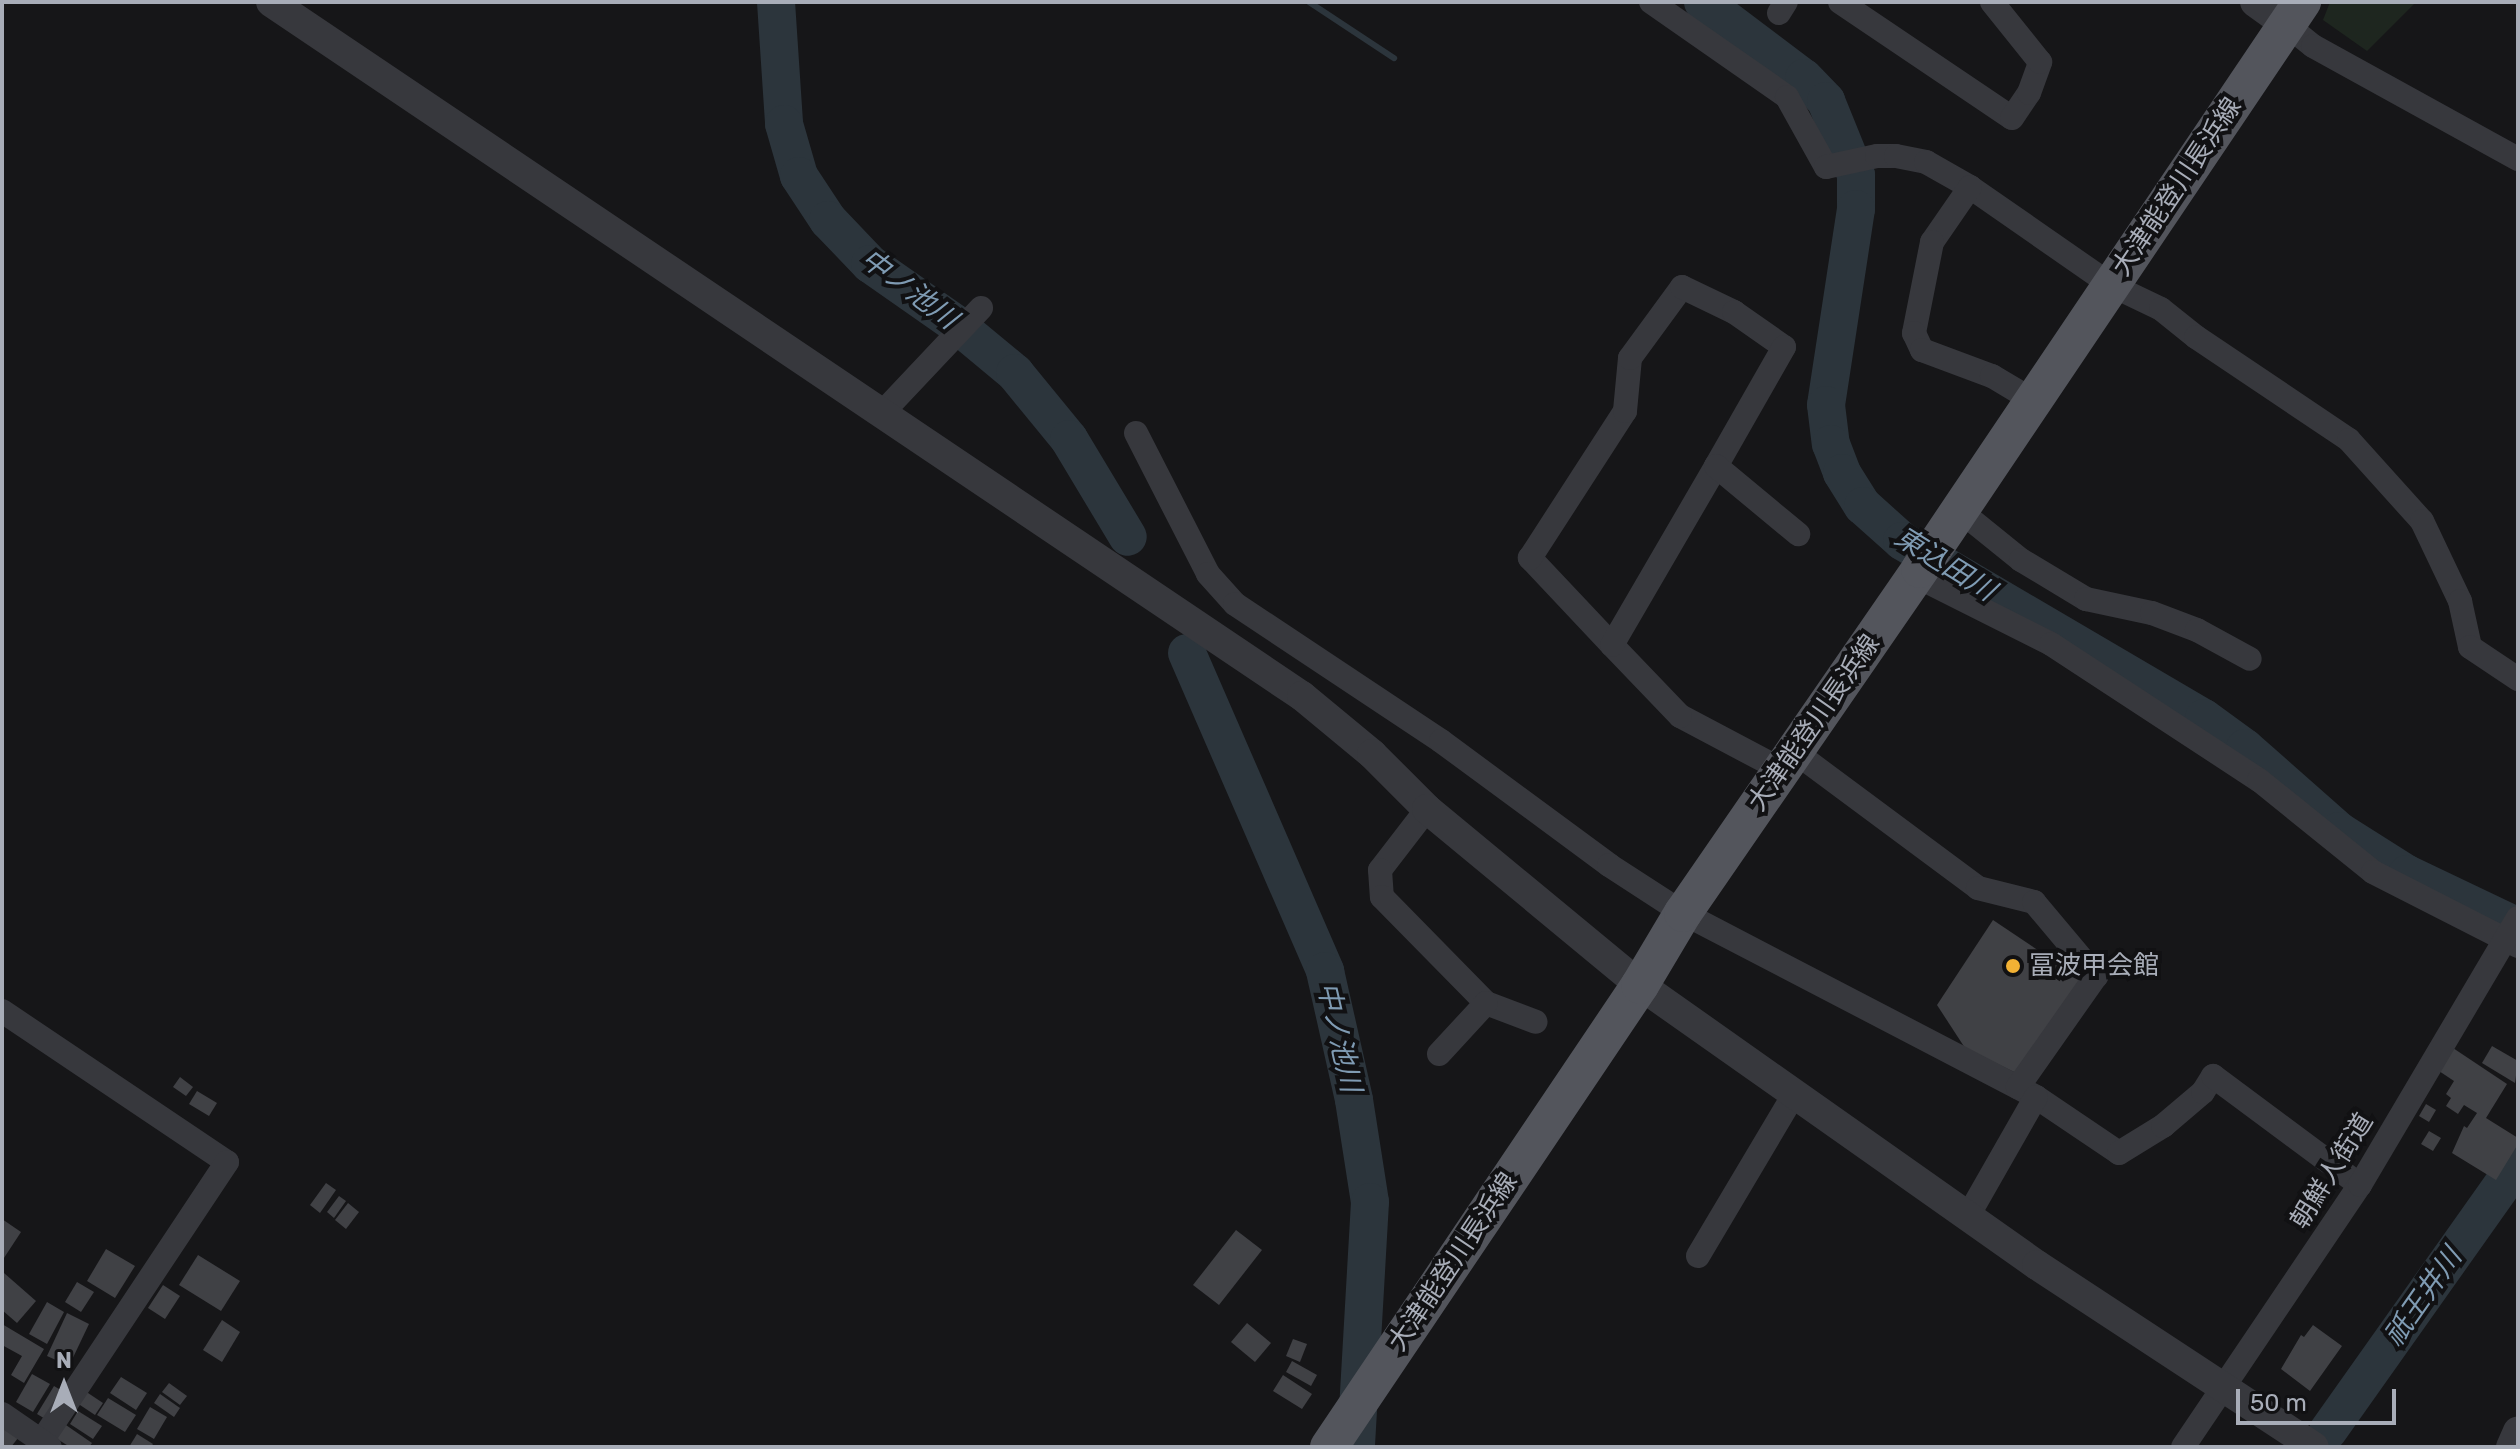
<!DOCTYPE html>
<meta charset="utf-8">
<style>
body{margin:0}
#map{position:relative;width:2520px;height:1449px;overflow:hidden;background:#161618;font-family:Rubik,"Noto Sans JP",sans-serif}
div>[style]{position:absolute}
.green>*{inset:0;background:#1e261f}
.stream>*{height:6px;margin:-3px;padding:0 3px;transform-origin:3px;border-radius:3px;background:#2c353c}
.river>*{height:38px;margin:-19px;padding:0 19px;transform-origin:19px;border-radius:19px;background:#2c353c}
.building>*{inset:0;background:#404145}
.minor>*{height:24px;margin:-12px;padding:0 12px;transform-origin:12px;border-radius:12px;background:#37383d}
.tertiary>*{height:30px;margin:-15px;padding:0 15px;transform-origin:15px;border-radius:15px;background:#37383d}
.primary>*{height:38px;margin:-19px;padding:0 19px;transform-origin:19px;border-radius:19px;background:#53555c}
.dots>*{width:22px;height:22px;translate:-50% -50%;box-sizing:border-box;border:4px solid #111113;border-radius:50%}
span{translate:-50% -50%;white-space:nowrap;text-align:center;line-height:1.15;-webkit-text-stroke:8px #111113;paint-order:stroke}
.street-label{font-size:26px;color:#a8adb8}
.poi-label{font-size:26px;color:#a8adb8}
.left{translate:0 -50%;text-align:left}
.water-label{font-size:28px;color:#7f9bb3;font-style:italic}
.frame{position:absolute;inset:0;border:4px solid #a8adb8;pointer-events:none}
.north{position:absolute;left:24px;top:1345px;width:80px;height:80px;-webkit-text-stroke:6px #111113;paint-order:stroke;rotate:0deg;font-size:22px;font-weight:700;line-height:32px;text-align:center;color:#a8adb8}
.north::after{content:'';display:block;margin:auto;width:28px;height:36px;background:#a8adb8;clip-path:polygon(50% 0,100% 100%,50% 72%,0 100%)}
.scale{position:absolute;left:2236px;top:1389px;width:160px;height:36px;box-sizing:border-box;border:4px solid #a8adb8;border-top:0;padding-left:10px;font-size:24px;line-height:28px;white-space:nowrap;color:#a8adb8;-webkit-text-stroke:6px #111113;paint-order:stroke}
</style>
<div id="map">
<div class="green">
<i style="clip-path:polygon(2330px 2px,2416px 2px,2367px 51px,2323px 20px)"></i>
</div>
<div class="stream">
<i style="left:1309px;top:2px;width:102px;rotate:33.4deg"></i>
</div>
<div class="river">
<i style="left:776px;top:2px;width:122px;rotate:86.2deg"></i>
<i style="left:784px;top:124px;width:54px;rotate:73.9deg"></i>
<i style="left:799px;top:176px;width:53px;rotate:56.6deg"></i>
<i style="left:828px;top:220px;width:61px;rotate:46.3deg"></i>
<i style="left:870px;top:264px;width:105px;rotate:34.9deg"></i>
<i style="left:956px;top:324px;width:77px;rotate:39.7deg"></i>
<i style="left:1015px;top:373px;width:85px;rotate:50.7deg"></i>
<i style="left:1069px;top:439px;width:114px;rotate:59deg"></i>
<i style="left:1703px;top:2px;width:126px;rotate:37deg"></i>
<i style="left:1804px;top:78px;width:32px;rotate:46deg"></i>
<i style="left:1826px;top:101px;width:80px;rotate:67.9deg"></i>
<i style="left:1856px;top:175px;width:34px;rotate:90deg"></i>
<i style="left:1856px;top:209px;width:198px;rotate:98.7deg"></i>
<i style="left:1826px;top:405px;width:39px;rotate:83deg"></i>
<i style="left:1831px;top:444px;width:31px;rotate:69deg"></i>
<i style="left:1842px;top:473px;width:39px;rotate:58deg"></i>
<i style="left:1863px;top:506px;width:52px;rotate:41.9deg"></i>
<i style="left:1902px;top:541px;width:350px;rotate:30.4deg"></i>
<i style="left:2204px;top:718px;width:51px;rotate:36.2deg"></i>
<i style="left:2245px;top:748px;width:125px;rotate:41.4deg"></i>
<i style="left:2339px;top:831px;width:80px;rotate:32.3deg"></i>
<i style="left:2407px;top:874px;width:123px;rotate:25.5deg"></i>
<i style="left:1187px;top:653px;width:347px;rotate:66.5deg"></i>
<i style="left:1325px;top:971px;width:132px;rotate:77.3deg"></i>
<i style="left:1354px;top:1100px;width:103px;rotate:81.1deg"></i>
<i style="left:1370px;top:1202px;width:245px;rotate:93.3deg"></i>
<i style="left:2328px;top:1431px;width:329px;rotate:-54.7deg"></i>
</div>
<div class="building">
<i style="clip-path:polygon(1993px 920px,2081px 979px,2018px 1074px,1965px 1048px,1937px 1005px)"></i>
<i style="clip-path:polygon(2492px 1046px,2518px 1061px,2515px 1083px,2482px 1063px)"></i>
<i style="clip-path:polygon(2453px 1048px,2507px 1084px,2486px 1118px,2518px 1138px,2518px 1144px,2496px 1180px,2452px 1153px,2464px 1126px,2467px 1128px,2477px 1113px,2464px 1105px,2458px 1114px,2446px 1106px,2451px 1098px,2446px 1094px,2454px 1081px,2439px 1071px)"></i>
<i style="clip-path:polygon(180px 1077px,193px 1087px,186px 1096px,173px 1087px)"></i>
<i style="clip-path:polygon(197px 1091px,217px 1103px,209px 1116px,189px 1104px)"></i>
<i style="clip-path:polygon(2426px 1104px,2436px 1110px,2429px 1122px,2419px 1116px)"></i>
<i style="clip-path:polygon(2429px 1131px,2441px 1138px,2433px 1151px,2421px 1144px)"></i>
<i style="clip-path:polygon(326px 1183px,336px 1190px,320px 1213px,310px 1205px)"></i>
<i style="clip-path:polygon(339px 1196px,346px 1201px,334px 1218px,327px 1212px)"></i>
<i style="clip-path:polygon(348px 1203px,359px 1212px,346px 1229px,335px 1220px)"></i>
<i style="clip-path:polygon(2px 1219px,21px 1232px,2px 1261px)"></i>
<i style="clip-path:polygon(1236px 1230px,1262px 1250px,1219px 1305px,1193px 1285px)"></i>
<i style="clip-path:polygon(106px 1249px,135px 1266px,115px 1298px,87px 1281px)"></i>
<i style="clip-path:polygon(198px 1255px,240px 1281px,221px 1311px,179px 1285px)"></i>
<i style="clip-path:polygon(4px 1273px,36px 1301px,17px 1323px,2px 1310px)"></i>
<i style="clip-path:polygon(77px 1282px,94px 1292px,81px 1312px,65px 1302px)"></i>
<i style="clip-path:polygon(163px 1285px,180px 1296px,165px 1319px,148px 1308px)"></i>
<i style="clip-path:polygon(47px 1302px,64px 1312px,47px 1344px,29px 1334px)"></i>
<i style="clip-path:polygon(67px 1313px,89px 1324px,69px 1366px,47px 1356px)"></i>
<i style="clip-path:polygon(222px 1320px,240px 1332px,222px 1362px,203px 1350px)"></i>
<i style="clip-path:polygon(1247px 1323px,1271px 1343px,1255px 1362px,1231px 1342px)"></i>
<i style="clip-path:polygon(2px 1324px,44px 1349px,24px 1383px,11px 1375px,22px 1356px,2px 1345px)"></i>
<i style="clip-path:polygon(2313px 1325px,2342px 1346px,2310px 1391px,2281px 1369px,2301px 1335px,2304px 1337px)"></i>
<i style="clip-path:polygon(1293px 1339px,1307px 1344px,1300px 1362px,1286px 1356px)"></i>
<i style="clip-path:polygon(1292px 1361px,1317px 1375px,1311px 1386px,1286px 1372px)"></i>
<i style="clip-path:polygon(32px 1374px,50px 1384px,33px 1412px,16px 1402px)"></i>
<i style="clip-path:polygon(1283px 1375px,1312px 1394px,1302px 1409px,1273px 1391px)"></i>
<i style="clip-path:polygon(121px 1377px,147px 1393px,136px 1410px,110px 1393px)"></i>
<i style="clip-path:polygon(169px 1383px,187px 1396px,180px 1405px,162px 1392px)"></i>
<i style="clip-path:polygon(54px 1386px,69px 1395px,52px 1423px,37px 1414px)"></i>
<i style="clip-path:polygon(85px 1391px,103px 1403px,95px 1415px,77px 1403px)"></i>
<i style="clip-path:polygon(160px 1394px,180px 1408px,174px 1417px,154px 1403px)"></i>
<i style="clip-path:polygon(108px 1398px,136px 1415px,125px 1432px,97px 1415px)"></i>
<i style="clip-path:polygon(150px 1407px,167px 1417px,154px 1439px,137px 1429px)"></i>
<i style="clip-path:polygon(78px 1411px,102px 1426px,93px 1439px,70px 1424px)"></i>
<i style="clip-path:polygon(63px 1423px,92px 1443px,89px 1447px,70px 1447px,54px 1437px)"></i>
<i style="clip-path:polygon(2px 1427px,18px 1438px,11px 1447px,2px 1447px)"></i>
<i style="clip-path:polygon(137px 1434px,153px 1444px,151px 1447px,129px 1447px)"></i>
</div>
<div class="minor">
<i style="left:1651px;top:2px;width:166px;rotate:34.9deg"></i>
<i style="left:1787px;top:97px;width:80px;rotate:60.9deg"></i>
<i style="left:1826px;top:167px;width:52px;rotate:-12.2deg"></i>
<i style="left:1877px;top:156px;width:19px"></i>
<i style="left:1896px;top:156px;width:31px;rotate:11deg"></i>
<i style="left:1926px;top:162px;width:51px;rotate:29.6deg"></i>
<i style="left:1970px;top:187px;width:172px;rotate:34.8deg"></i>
<i style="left:2111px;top:285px;width:55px;rotate:25.6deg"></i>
<i style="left:2161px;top:309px;width:45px;rotate:38.7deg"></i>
<i style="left:2196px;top:337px;width:184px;rotate:33.9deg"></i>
<i style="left:2349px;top:440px;width:109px;rotate:48deg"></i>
<i style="left:2422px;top:521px;width:89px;rotate:64.6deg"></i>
<i style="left:2460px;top:601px;width:47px;rotate:77.7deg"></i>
<i style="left:2470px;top:647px;width:58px;rotate:33.7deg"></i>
<i style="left:1840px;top:2px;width:207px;rotate:34deg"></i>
<i style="left:2012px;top:118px;width:30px;rotate:-56deg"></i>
<i style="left:2029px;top:93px;width:33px;rotate:-70deg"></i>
<i style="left:2040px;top:62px;width:77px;rotate:-128.7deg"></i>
<i style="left:1779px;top:13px;width:13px;rotate:-58deg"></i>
<i style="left:2287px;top:25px;width:33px;rotate:39deg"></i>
<i style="left:2313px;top:46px;width:234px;rotate:28.9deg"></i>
<i style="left:1970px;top:187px;width:67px;rotate:124.6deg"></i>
<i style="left:1932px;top:242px;width:93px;rotate:101.2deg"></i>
<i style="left:1914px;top:333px;width:19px;rotate:65deg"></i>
<i style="left:1922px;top:350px;width:75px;rotate:20.4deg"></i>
<i style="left:1992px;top:376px;width:49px;rotate:30.8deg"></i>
<i style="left:883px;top:412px;width:143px;rotate:-46.7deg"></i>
<i style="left:1136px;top:433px;width:158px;rotate:62.9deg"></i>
<i style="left:1208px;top:574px;width:40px;rotate:48deg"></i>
<i style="left:1235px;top:604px;width:247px;rotate:33.6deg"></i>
<i style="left:1441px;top:741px;width:209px;rotate:36.4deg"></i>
<i style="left:1609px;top:865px;width:88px;rotate:33deg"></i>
<i style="left:1683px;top:913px;width:398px;rotate:27.5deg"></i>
<i style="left:2036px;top:1097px;width:100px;rotate:34deg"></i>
<i style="left:2119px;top:1153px;width:52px;rotate:-31.5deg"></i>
<i style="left:2163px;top:1126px;width:52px;rotate:-40.4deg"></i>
<i style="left:2203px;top:1092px;width:19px;rotate:-58deg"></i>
<i style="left:2213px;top:1076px;width:183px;rotate:36.6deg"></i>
<i style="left:1959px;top:510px;width:80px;rotate:38.9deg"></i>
<i style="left:2021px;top:560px;width:76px;rotate:31deg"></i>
<i style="left:2086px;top:599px;width:67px;rotate:12deg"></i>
<i style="left:2152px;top:613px;width:48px;rotate:20.7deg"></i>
<i style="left:2197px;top:630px;width:60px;rotate:28.7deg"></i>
<i style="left:1916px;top:576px;width:151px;rotate:26.7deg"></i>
<i style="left:2051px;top:644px;width:249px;rotate:33.2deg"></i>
<i style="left:2259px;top:780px;width:146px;rotate:38.9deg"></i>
<i style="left:2373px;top:872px;width:163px;rotate:27deg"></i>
<i style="left:1612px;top:645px;width:120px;rotate:-133.3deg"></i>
<i style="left:1530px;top:558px;width:175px;rotate:-57.1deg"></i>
<i style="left:1625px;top:411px;width:53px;rotate:-84.6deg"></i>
<i style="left:1630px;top:358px;width:88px;rotate:-53.8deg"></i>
<i style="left:1682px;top:287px;width:58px;rotate:25.7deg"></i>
<i style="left:1734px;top:312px;width:61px;rotate:35deg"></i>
<i style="left:1784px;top:347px;width:137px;rotate:119.7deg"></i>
<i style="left:1795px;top:752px;width:228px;rotate:36.6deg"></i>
<i style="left:1978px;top:888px;width:58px;rotate:14deg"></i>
<i style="left:2034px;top:902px;width:97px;rotate:50deg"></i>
<i style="left:2096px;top:976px;width:136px;rotate:125.1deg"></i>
<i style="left:1782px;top:770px;width:115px;rotate:-152.1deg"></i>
<i style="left:1680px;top:716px;width:98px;rotate:-133.8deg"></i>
<i style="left:1612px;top:645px;width:207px;rotate:-59.8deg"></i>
<i style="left:1716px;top:466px;width:107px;rotate:39.7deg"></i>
<i style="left:1427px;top:809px;width:77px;rotate:127.6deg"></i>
<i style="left:1380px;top:870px;width:27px;rotate:86deg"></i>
<i style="left:1382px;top:897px;width:148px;rotate:45.5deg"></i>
<i style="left:1486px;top:1003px;width:53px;rotate:20.8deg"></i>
<i style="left:2px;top:1011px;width:271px;rotate:33.9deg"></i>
<i style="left:227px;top:1162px;width:342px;rotate:123.6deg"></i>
<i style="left:1439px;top:1054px;width:69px;rotate:-47.3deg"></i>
<i style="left:1968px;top:1216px;width:137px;rotate:-60.3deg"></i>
<i style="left:1698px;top:1256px;width:188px;rotate:-59.3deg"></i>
<i style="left:2px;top:1414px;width:58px;rotate:34.5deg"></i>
<i style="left:2183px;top:1447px;width:316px;rotate:-56deg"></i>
<i style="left:2360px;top:1185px;width:310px;rotate:-59.4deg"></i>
</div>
<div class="tertiary">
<i style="left:271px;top:2px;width:1243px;rotate:33.95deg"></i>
<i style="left:1302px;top:696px;width:91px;rotate:39.6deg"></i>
<i style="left:1372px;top:754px;width:78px;rotate:45deg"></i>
<i style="left:1427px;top:809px;width:276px;rotate:39.6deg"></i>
<i style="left:1640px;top:985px;width:486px;rotate:35.2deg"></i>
<i style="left:2037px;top:1265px;width:331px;rotate:33.3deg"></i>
<i style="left:2255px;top:2px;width:39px;rotate:36deg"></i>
<i style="left:2511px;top:1447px;width:17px;rotate:-66deg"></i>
</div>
<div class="primary">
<i style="left:1329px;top:1447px;width:557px;rotate:-56.05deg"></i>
<i style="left:1640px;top:985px;width:84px;rotate:-59.2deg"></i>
<i style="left:1683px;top:913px;width:418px;rotate:-55.4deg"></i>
<i style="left:1920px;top:569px;width:684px;rotate:-56.03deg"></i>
</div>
<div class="dots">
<i style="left:2013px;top:966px;background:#f2b134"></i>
</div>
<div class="street-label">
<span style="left:2177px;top:187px;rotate:-56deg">大津能登川長浜線</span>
<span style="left:1814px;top:723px;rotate:-55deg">大津能登川長浜線</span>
<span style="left:2332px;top:1171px;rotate:-58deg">朝鮮人街道</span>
<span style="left:1453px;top:1262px;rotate:-56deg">大津能登川長浜線</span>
</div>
<div class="poi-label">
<span class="left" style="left:2029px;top:966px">冨波甲会館</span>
</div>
<div class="water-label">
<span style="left:909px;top:289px;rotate:37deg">中ノ池川</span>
<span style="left:1945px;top:564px;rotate:32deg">東込田川</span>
<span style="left:1339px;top:1037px;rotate:77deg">中ノ池川</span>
<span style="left:2423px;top:1297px;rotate:-55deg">祇王井川</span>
</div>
<div class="frame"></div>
<div class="north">N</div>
<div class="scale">50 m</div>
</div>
